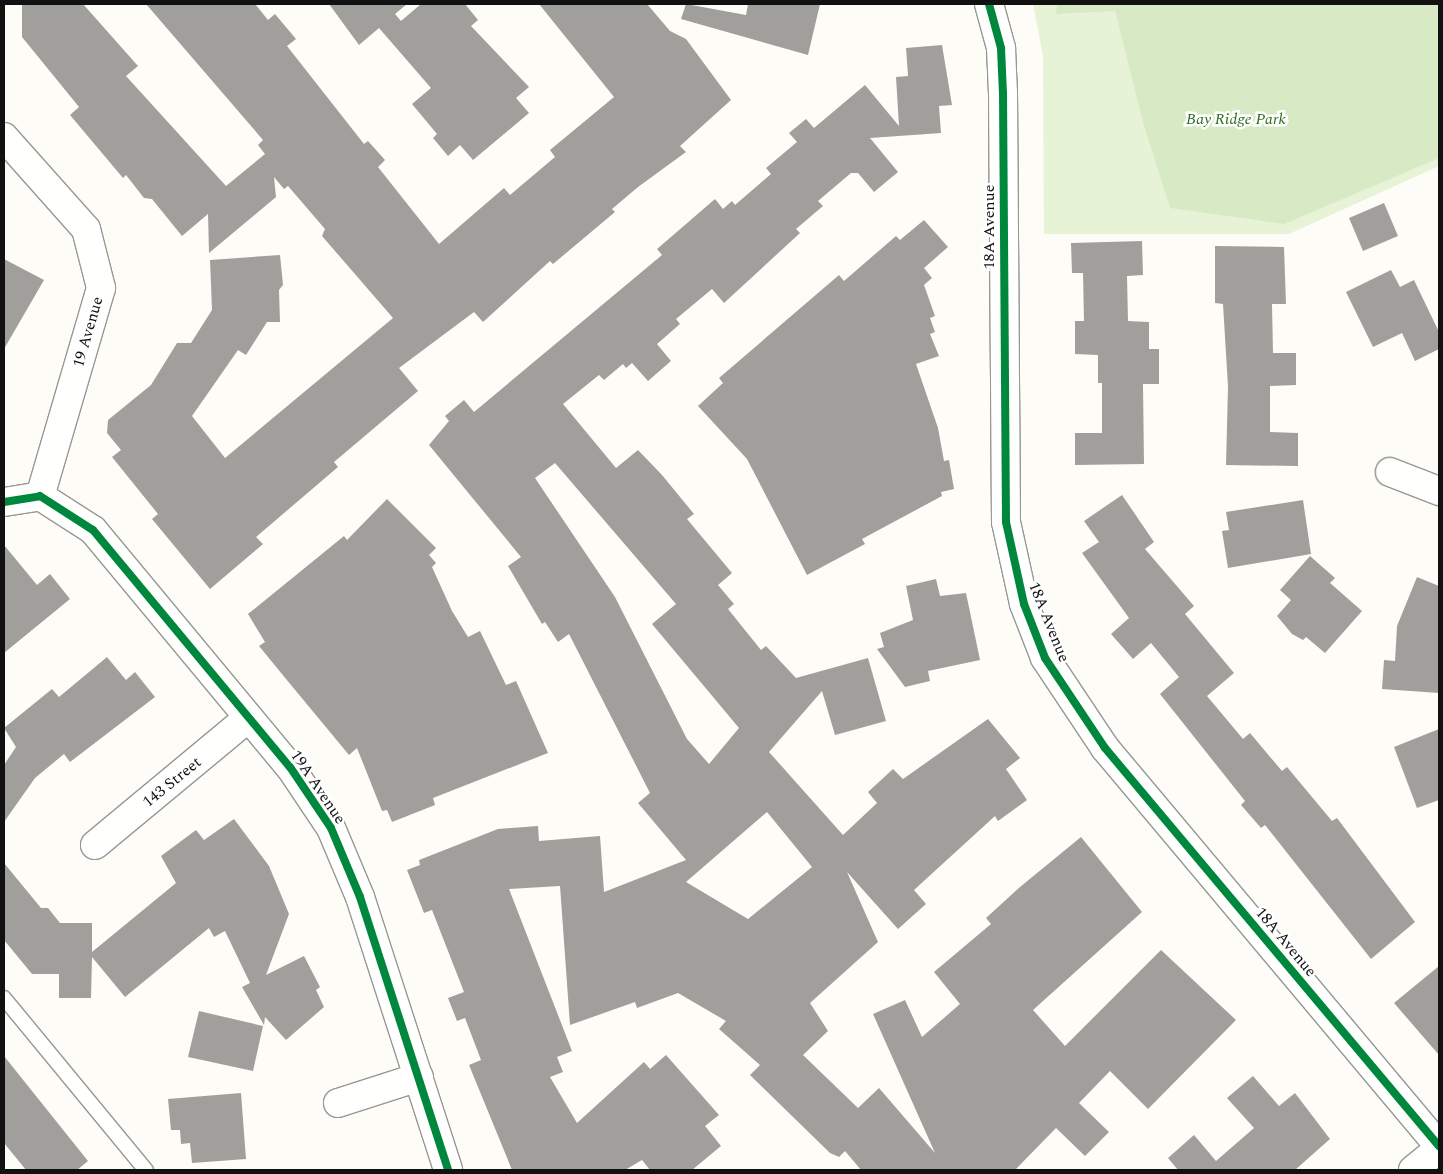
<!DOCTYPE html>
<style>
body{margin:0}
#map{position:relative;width:1443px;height:1174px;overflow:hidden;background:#fdfcf7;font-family:Spectral,serif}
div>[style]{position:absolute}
.green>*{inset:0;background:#e7f3d7}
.forest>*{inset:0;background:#d8eac5}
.building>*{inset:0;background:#a19f9c}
.roads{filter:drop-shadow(1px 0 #979795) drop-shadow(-1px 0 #979795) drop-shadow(0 1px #979795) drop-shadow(0 -1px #979795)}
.lane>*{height:14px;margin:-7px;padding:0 7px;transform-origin:7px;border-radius:7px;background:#fffffe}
.street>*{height:28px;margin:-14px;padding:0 14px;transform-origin:14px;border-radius:14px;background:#fffffe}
.cycleway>*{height:8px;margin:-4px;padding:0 4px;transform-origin:4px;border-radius:4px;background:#00873e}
span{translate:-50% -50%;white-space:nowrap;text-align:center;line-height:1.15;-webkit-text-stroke:5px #fff;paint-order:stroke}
.park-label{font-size:16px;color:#2f6b1f;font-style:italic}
.street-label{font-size:16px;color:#111}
.frame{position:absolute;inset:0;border:5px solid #111;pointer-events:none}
</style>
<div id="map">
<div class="green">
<i style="clip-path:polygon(1033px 4px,1439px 4px,1439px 166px,1289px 234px,1044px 234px,1043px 56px)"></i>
</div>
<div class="forest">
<i style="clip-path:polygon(1057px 4px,1439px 4px,1439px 158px,1284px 224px,1170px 208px,1142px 119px,1115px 11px,1056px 14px)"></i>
</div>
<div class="building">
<i style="clip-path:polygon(22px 4px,83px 4px,138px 66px,126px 76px,226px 186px,265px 154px,258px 145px,263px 140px,146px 4px,255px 4px,268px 20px,275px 14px,296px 39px,287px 46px,364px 144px,368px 141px,385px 160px,378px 167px,439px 244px,504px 188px,510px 195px,555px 157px,550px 150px,614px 97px,539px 4px,647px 4px,670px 31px,686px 39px,731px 100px,680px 146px,686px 152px,638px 187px,612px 209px,615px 212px,553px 264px,550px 261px,483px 322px,474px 312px,399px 368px,418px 391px,334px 462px,338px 467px,256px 537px,263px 544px,210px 589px,152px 519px,158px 514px,112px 457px,121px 450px,107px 433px,108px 420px,151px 385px,177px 343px,191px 343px,212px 310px,210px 260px,280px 255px,283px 285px,279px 290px,280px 322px,267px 322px,246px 355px,238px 350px,192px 416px,225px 458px,393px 318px,322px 236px,325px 229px,288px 186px,284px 189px,274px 177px,276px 197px,209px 253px,208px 214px,182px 236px,152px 199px,144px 198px,126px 175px,123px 178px,70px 115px,79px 107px,22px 37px)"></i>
<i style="clip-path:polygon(329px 4px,407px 4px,395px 14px,401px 21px,421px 4px,465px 4px,478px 20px,471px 26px,529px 87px,516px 98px,529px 113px,473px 160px,460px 145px,448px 156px,433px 138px,437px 134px,412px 104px,431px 88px,379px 28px,359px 45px)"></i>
<i style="clip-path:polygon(686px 4px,746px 15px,748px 4px,820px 4px,808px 55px,681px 19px)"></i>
<i style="clip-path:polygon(evenodd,942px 45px,952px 105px,939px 106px,941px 133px,870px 138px,898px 172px,874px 192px,858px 173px,851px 173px,818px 201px,823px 206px,796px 229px,800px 233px,724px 303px,712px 289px,676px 319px,680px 324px,657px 344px,671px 361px,648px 381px,632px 363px,626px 368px,623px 364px,604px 380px,599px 375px,563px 404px,616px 468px,638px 450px,662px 475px,694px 514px,687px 519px,732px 573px,718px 585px,734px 604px,728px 609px,761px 650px,766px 646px,796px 678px,868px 658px,886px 721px,835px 735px,822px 691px,769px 752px,843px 835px,877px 803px,868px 792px,893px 769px,903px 779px,988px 719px,1020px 758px,1006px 769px,1027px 800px,998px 821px,995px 816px,914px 890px,926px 904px,898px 929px,847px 872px,878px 942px,810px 1003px,828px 1031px,803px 1055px,858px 1108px,879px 1088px,935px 1153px,873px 1014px,905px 1000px,922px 1037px,960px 1004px,934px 972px,991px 924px,986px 918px,1020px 887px,1081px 837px,1142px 912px,1033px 1010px,1065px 1046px,1161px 950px,1236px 1020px,1148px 1109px,1110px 1071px,1079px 1103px,1109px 1132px,1085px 1156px,1056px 1128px,1015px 1170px,861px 1170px,845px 1151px,839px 1157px,830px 1153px,750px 1075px,760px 1065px,719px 1029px,726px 1021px,678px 993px,637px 1008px,635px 1002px,570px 1025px,560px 886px,509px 889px,572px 1051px,557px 1057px,563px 1072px,550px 1077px,577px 1123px,644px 1062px,650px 1069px,666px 1055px,719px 1115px,705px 1126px,721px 1146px,692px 1170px,650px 1170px,642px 1160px,625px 1170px,512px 1170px,469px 1065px,481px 1060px,465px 1018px,457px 1021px,448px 998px,464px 992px,432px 910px,424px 913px,407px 870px,420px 865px,419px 860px,498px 829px,538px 826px,539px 841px,600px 836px,604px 892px,686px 860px,638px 803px,650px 793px,569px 634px,558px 642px,545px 622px,542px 624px,508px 566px,521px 557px,429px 445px,449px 421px,445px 416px,464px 400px,474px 412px,662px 255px,657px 249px,715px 199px,723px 209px,732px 201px,735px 205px,771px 174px,766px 168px,797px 142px,789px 133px,806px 119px,814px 128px,865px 85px,899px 126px,896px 77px,908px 76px,906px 48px,942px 45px,555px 463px,676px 604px,652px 624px,739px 728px,709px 764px,687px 739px,615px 597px,535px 478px,555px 463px,942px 45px,767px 812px,812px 867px,748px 919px,686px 882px,767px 812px)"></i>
<i style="clip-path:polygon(1384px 203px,1398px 236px,1363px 251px,1349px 218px)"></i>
<i style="clip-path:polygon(924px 220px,948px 247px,924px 268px,932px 278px,924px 285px,935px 316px,930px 318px,935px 332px,930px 334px,939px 356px,916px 364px,938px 428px,944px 461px,949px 460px,954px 489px,941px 492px,942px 496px,862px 539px,865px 544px,807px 575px,747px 459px,698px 406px,723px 383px,719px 378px,839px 275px,844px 281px,896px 236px,900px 240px)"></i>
<i style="clip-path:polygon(1142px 241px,1143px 275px,1127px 276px,1128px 321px,1149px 322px,1149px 349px,1159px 349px,1159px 384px,1143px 384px,1144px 464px,1075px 465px,1075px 433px,1102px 433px,1102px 383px,1098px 383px,1098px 355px,1075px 354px,1075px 321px,1084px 321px,1083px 273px,1072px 273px,1071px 243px)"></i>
<i style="clip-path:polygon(1215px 246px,1284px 247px,1286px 304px,1272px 304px,1273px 353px,1296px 353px,1296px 385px,1270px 386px,1270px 432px,1298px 433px,1298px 466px,1226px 465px,1228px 387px,1223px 304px,1215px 303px)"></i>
<i style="clip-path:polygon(4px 259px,44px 280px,4px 349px)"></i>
<i style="clip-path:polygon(1391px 270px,1400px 287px,1414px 280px,1439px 332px,1439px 349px,1415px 361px,1402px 333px,1373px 347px,1346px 292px)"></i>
<i style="clip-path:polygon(1122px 495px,1154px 542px,1145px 549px,1194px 606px,1185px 614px,1234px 673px,1207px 696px,1243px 739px,1250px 733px,1282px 771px,1287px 767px,1332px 821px,1337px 818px,1415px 922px,1371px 959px,1265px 825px,1261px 828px,1241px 805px,1245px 801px,1160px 694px,1179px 677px,1151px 643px,1133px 659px,1111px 634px,1129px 618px,1082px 553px,1099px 542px,1084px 521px)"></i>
<i style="clip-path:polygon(387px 499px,436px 548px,429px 555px,436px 563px,432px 567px,452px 611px,468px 637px,480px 631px,506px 685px,516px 681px,548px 753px,433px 798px,435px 805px,392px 822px,387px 810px,382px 811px,357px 748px,349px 755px,291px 685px,259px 646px,265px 642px,248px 614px,344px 536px,347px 540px)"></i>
<i style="clip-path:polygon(1303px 500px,1311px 554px,1228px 568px,1222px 531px,1229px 530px,1226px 512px)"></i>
<i style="clip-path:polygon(4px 545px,37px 585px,50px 574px,70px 599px,4px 653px)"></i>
<i style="clip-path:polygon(1310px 556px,1335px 578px,1330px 583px,1362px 611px,1325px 653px,1306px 637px,1303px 640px,1292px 634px,1277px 616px,1291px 600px,1280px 590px)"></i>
<i style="clip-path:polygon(1417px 577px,1439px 586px,1439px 693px,1382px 689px,1384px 660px,1395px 661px,1397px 626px)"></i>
<i style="clip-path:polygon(936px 579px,940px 596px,966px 593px,980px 660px,928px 671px,930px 681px,905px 687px,877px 649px,884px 647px,880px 633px,913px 620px,906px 586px)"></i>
<i style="clip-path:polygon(107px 657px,126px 680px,135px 672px,155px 697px,70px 762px,64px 754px,35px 778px,4px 822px,4px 765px,16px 747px,4px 728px,52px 689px,59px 697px)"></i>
<i style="clip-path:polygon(1439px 729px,1439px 800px,1417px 808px,1394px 747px)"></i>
<i style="clip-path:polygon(234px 819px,269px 866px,289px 914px,266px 975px,304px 956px,320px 987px,316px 990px,324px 1007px,286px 1040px,265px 1017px,264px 1025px,242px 987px,250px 983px,225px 931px,214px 937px,209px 928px,125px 997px,92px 957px,91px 998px,59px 998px,59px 974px,32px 974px,4px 940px,4px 863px,41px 908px,48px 908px,60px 923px,92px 923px,92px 952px,176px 883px,161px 856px,196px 830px,204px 840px)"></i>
<i style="clip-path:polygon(1439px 966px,1439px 1055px,1394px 1003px)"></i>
<i style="clip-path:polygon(199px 1011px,263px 1026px,253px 1071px,188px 1057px)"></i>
<i style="clip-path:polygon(4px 1056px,88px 1161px,77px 1170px,26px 1170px,4px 1143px)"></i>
<i style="clip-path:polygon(1253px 1076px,1279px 1106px,1295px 1093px,1330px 1139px,1295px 1170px,1178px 1170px,1168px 1158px,1194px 1135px,1216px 1161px,1254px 1128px,1227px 1098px)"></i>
<i style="clip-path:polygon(241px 1093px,246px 1159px,192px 1163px,190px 1143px,181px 1144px,180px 1130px,171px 1130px,168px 1099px)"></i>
</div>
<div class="roads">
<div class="lane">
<i style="left:4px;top:998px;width:223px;rotate:50.5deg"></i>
</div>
<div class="street">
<i style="left:989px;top:4px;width:46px;rotate:74.7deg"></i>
<i style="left:1001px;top:48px;width:45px;rotate:87.5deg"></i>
<i style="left:1003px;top:93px;width:429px;rotate:89.6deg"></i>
<i style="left:1006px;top:522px;width:84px;rotate:77.6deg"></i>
<i style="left:1024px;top:604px;width:58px;rotate:68.7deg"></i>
<i style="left:1045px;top:658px;width:108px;rotate:56.3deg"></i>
<i style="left:1105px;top:748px;width:520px;rotate:50deg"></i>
<i style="left:4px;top:137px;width:123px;rotate:48.3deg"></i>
<i style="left:86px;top:229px;width:61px;rotate:75.7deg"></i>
<i style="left:101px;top:288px;width:217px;rotate:106.3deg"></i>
<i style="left:1390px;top:472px;width:53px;rotate:21.2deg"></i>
<i style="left:4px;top:502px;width:36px;rotate:-9deg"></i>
<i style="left:40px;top:496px;width:63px;rotate:32.7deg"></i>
<i style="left:93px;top:530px;width:308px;rotate:50.3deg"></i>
<i style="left:290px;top:767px;width:73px;rotate:56.1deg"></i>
<i style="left:331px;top:828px;width:75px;rotate:67.2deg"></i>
<i style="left:360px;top:897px;width:287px;rotate:72.1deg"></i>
<i style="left:95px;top:845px;width:199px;rotate:-39.7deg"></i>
<i style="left:338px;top:1103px;width:85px;rotate:-17.8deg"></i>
<i style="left:1413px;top:1170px;width:33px;rotate:-39deg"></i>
</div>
</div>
<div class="cycleway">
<i style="left:989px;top:4px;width:46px;rotate:74.7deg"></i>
<i style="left:1001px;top:48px;width:45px;rotate:87.5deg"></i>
<i style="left:1003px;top:93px;width:429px;rotate:89.6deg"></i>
<i style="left:1006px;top:522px;width:84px;rotate:77.6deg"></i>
<i style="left:1024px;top:604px;width:58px;rotate:68.7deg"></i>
<i style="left:1045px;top:658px;width:108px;rotate:56.3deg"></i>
<i style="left:1105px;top:748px;width:520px;rotate:50deg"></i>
<i style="left:4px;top:502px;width:36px;rotate:-9deg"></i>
<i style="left:40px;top:496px;width:63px;rotate:32.7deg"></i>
<i style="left:93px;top:530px;width:308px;rotate:50.3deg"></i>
<i style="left:290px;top:767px;width:73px;rotate:56.1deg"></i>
<i style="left:331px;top:828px;width:75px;rotate:67.2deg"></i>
<i style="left:360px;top:897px;width:287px;rotate:72.1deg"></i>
</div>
<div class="park-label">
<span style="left:1236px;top:119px">Bay Ridge Park</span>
</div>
<div class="street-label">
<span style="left:989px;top:227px;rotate:-90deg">18A Avenue</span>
<span style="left:88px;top:332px;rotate:-74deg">19 Avenue</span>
<span style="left:1049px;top:622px;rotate:68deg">18A Avenue</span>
<span style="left:172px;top:782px;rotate:-39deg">143 Street</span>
<span style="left:318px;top:787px;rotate:56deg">19A Avenue</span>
<span style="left:1286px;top:942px;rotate:50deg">18A Avenue</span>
</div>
<div class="frame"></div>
</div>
